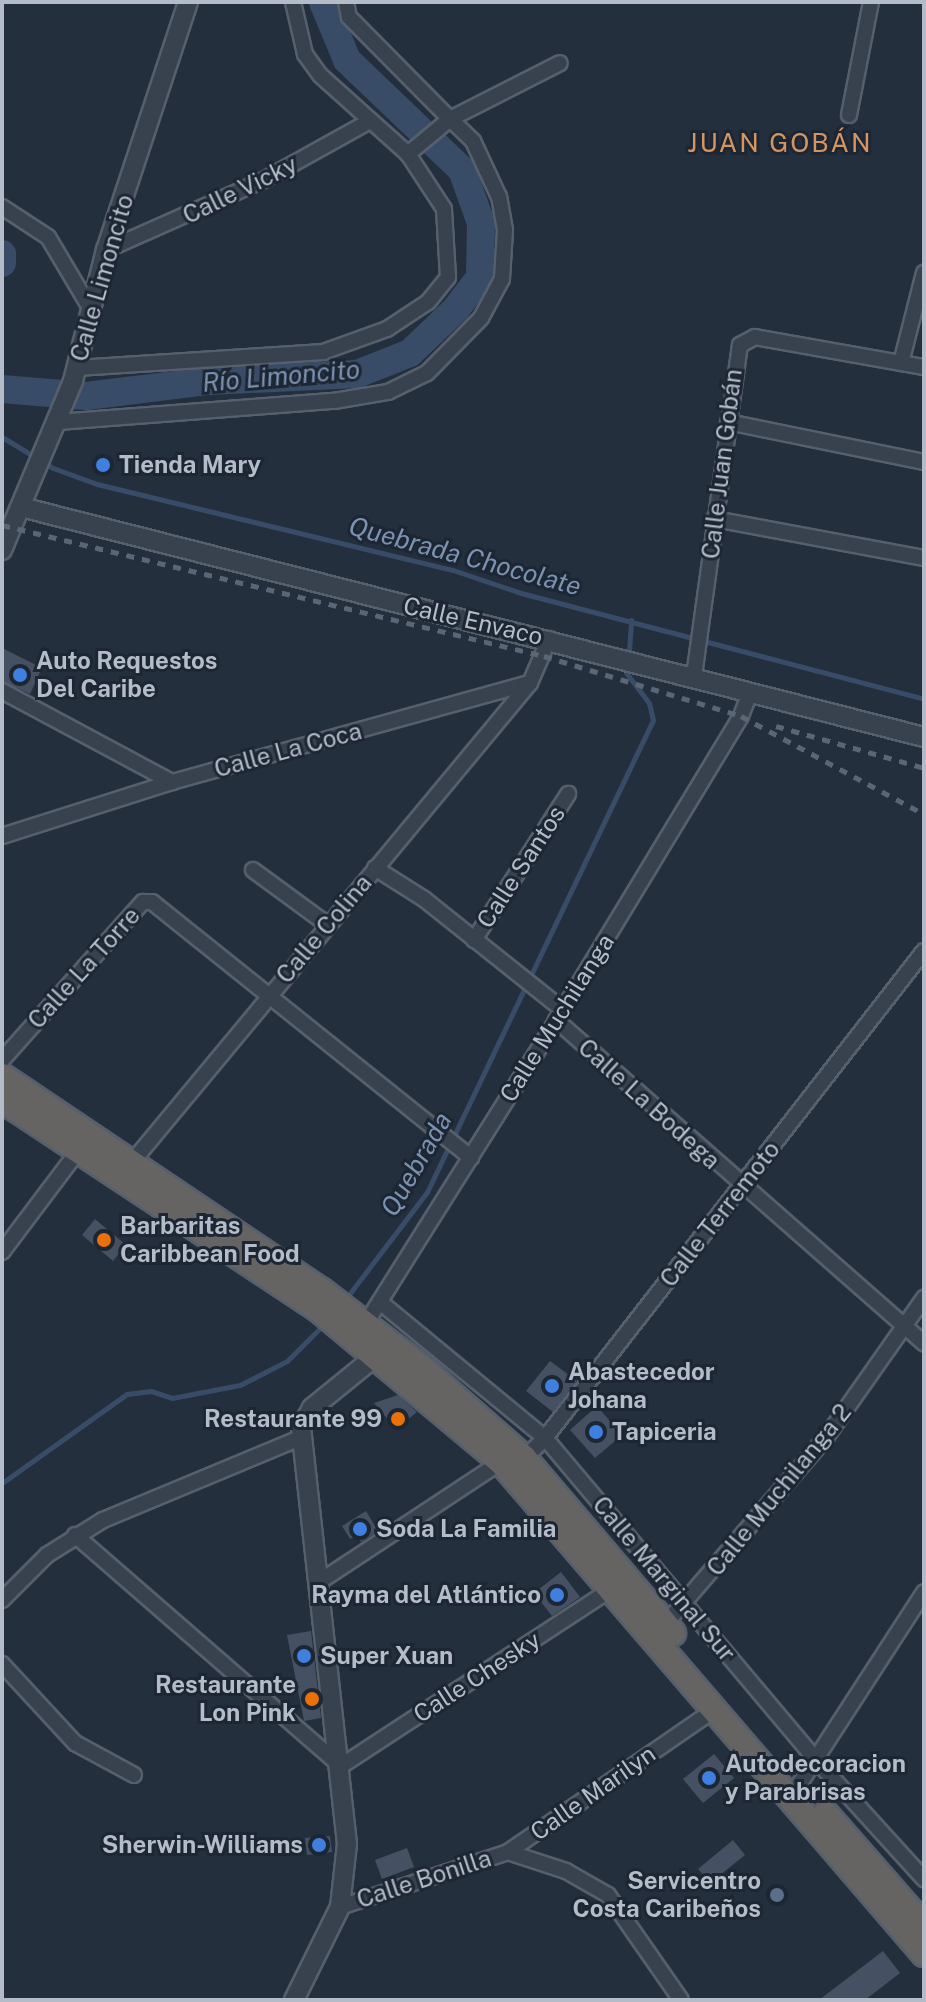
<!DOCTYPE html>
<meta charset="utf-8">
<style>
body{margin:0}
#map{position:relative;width:926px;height:2002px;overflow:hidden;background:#242f3e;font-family:"Public Sans",sans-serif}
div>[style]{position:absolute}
.stream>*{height:5px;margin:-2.5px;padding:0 2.5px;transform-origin:2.5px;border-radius:2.5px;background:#394c67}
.river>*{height:28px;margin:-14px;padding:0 14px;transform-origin:14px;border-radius:14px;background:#394c67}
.building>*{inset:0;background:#455162}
.roads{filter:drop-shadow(2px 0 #565f6c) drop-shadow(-2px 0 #565f6c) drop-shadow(0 2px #565f6c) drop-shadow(0 -2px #565f6c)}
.minor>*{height:14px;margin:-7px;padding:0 7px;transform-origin:7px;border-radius:7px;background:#38414e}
.tertiary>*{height:18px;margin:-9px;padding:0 9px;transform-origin:9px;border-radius:9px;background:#38414e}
.trunk>*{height:24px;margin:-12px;padding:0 12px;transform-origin:12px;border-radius:12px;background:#656462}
.rail>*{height:5px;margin-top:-2.5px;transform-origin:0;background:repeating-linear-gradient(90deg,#5a6575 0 8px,transparent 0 16px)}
.dots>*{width:22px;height:22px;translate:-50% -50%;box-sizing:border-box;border:4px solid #1d2633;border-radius:50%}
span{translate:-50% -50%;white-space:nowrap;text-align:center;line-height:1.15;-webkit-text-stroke:6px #1d2633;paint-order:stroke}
.street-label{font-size:24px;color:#b4bcc9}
.poi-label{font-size:24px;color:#b4bcc9;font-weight:700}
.left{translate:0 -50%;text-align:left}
.right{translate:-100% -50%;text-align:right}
.neighbourhood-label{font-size:26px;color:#d59563;letter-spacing:2px}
.water-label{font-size:26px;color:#7c92b1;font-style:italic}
.frame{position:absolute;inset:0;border:4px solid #b4bcc9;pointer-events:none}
</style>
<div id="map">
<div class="stream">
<i style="left:2px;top:437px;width:60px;rotate:31.3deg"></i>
<i style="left:53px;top:468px;width:47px;rotate:20deg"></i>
<i style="left:97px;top:484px;width:366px;rotate:13.6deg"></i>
<i style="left:453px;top:570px;width:72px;rotate:18.7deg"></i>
<i style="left:521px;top:593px;width:417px;rotate:14.7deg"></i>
<i style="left:629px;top:651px;width:31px;rotate:-86deg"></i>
<i style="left:344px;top:1301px;width:137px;rotate:-52.7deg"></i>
<i style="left:427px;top:1192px;width:523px;rotate:-64.41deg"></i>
<i style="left:653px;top:720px;width:17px;rotate:-103deg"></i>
<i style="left:649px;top:703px;width:38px;rotate:-127deg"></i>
<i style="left:2px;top:1483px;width:153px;rotate:-35.5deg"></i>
<i style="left:127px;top:1394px;width:24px;rotate:-7deg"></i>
<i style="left:151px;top:1391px;width:22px;rotate:18deg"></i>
<i style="left:172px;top:1398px;width:69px;rotate:-10.8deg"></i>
<i style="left:240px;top:1385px;width:53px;rotate:-27.1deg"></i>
<i style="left:287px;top:1361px;width:52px;rotate:-45deg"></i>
</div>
<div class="river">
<i style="left:2px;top:254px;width:9px;rotate:90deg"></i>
<i style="left:2px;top:389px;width:84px;rotate:4.8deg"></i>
<i style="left:86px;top:396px;width:124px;rotate:-7deg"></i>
<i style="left:209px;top:381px;width:148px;rotate:-2.7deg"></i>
<i style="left:357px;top:374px;width:57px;rotate:-21.6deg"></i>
<i style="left:410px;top:353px;width:64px;rotate:-43.7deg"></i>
<i style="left:456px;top:309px;width:40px;rotate:-53deg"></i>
<i style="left:480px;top:277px;width:54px;rotate:-88.9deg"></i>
<i style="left:481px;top:223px;width:56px;rotate:-109.7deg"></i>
<i style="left:462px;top:170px;width:159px;rotate:-136.3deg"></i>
<i style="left:347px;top:60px;width:63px;rotate:-112.5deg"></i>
</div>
<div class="building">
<i style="clip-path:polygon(2px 648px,42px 668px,30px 694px,2px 681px)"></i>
<i style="clip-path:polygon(95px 1219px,126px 1245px,113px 1261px,82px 1235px)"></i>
<i style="clip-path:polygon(550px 1361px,577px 1381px,553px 1412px,526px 1391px)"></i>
<i style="clip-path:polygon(398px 1395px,417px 1412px,396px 1429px,374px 1403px)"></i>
<i style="clip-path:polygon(597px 1406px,622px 1435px,595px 1458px,570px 1430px)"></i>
<i style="clip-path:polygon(366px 1511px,378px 1531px,361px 1542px,357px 1535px,350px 1539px,342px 1526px)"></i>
<i style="clip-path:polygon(561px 1572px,580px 1597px,552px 1616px,534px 1593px)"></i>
<i style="clip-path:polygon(311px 1631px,321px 1718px,304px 1721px,287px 1635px)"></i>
<i style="clip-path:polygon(714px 1754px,734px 1778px,703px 1803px,683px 1779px)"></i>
<i style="clip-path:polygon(330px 1836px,332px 1852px,307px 1855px,305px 1838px)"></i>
<i style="clip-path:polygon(733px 1840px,745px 1855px,710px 1883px,698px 1869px)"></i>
<i style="clip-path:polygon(407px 1848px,414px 1867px,382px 1879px,375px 1860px)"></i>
<i style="clip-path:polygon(883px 1951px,900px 1973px,865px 2000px,819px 2000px)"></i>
</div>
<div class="roads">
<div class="minor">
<i style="left:346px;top:2px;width:15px;rotate:79deg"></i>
<i style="left:349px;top:17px;width:144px;rotate:45.3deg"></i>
<i style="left:450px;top:119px;width:123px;rotate:-27deg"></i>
<i style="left:849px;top:115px;width:115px;rotate:-79deg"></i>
<i style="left:2px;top:207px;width:55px;rotate:33.1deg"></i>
<i style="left:48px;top:237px;width:80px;rotate:59.3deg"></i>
<i style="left:106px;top:250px;width:171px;rotate:-23.9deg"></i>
<i style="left:262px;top:181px;width:124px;rotate:-29.1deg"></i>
<i style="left:901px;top:363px;width:93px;rotate:-75.7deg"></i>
<i style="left:77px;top:368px;width:247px;rotate:-3.7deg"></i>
<i style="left:323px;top:352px;width:68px;rotate:-19.8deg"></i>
<i style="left:387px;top:329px;width:49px;rotate:-33.4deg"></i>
<i style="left:428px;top:302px;width:32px;rotate:-51deg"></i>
<i style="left:448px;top:277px;width:68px;rotate:-93.4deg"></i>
<i style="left:444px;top:209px;width:66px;rotate:-123.2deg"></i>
<i style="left:408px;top:154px;width:118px;rotate:-138.1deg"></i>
<i style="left:320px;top:75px;width:26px;rotate:-126deg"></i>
<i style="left:305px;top:54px;width:53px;rotate:-103deg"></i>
<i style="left:58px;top:422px;width:277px;rotate:-4.4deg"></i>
<i style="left:334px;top:401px;width:55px;rotate:-9.5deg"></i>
<i style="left:388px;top:392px;width:43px;rotate:-26deg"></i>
<i style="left:427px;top:373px;width:77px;rotate:-45.5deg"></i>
<i style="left:481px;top:318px;width:44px;rotate:-61.7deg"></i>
<i style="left:502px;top:279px;width:49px;rotate:-86.5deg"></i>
<i style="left:505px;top:230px;width:34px;rotate:-100deg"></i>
<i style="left:499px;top:197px;width:62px;rotate:-114.9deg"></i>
<i style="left:473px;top:141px;width:32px;rotate:-136deg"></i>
<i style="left:450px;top:119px;width:55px;rotate:140.2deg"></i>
<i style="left:728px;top:422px;width:200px;rotate:11.5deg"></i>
<i style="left:714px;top:519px;width:214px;rotate:10.5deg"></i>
<i style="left:694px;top:676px;width:334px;rotate:-82.1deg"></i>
<i style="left:740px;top:345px;width:17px;rotate:-28deg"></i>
<i style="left:755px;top:337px;width:172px;rotate:10.1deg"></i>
<i style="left:2px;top:691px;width:193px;rotate:28.2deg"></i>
<i style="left:2px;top:836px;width:178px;rotate:-17.6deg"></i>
<i style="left:172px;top:782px;width:371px;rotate:-15.5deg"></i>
<i style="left:530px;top:683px;width:48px;rotate:-66.6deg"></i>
<i style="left:375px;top:868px;width:58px;rotate:32.3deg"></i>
<i style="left:424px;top:899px;width:178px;rotate:38.6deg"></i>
<i style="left:253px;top:870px;width:93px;rotate:36.3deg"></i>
<i style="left:474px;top:940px;width:174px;rotate:-57.2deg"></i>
<i style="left:556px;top:1020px;width:490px;rotate:41.3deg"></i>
<i style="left:2px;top:1060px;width:212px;rotate:-48.3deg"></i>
<i style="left:143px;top:902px;width:9px"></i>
<i style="left:152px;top:902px;width:409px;rotate:38.7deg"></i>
<i style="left:128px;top:1167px;width:629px;rotate:-50.29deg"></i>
<i style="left:2px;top:1252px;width:126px;rotate:-53deg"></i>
<i style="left:380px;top:1302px;width:214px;rotate:39.5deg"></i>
<i style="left:545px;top:1438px;width:418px;rotate:49.9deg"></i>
<i style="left:814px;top:1758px;width:164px;rotate:47.7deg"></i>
<i style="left:363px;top:1328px;width:376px;rotate:-57.8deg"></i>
<i style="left:563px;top:1010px;width:344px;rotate:-58.8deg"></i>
<i style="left:741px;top:716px;width:25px;rotate:-69deg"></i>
<i style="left:520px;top:1463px;width:35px;rotate:-45deg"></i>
<i style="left:545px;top:1438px;width:617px;rotate:-52.11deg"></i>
<i style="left:75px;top:1535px;width:352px;rotate:41deg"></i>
<i style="left:341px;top:1766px;width:324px;rotate:-33.2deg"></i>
<i style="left:319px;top:1582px;width:218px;rotate:-33.4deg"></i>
<i style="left:2px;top:1600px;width:64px;rotate:-45deg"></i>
<i style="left:47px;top:1555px;width:66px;rotate:-32deg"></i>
<i style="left:103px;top:1520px;width:213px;rotate:-22.6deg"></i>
<i style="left:662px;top:1628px;width:253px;rotate:-49.3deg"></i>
<i style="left:827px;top:1436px;width:169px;rotate:-54.9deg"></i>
<i style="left:2px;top:1664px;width:108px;rotate:47.3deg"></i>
<i style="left:75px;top:1743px;width:67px;rotate:28.5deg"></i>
<i style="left:791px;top:1797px;width:244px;rotate:-57deg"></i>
<i style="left:340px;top:1907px;width:177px;rotate:-18.1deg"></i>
<i style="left:681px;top:2000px;width:128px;rotate:-124.8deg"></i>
<i style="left:608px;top:1895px;width:48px;rotate:-150.3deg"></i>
<i style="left:566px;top:1871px;width:61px;rotate:-161.9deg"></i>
<i style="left:508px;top:1852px;width:252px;rotate:-34.6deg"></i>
</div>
<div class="tertiary">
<i style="left:21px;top:507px;width:932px;rotate:14.29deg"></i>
<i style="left:2px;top:550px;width:183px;rotate:-67.2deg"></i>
<i style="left:73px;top:381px;width:135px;rotate:-75.9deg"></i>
<i style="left:106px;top:250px;width:261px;rotate:-71.7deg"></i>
<i style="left:294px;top:2000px;width:104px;rotate:-63.7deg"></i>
<i style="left:340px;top:1907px;width:63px;rotate:-83.7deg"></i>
<i style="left:347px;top:1844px;width:419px;rotate:-96.3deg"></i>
<i style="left:301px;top:1428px;width:23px;rotate:-61deg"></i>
<i style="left:312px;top:1408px;width:84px;rotate:-39.2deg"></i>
</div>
<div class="trunk">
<i style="left:2px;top:1076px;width:384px;rotate:33.9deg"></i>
<i style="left:321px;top:1290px;width:128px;rotate:37.7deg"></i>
<i style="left:422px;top:1368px;width:136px;rotate:41.4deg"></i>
<i style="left:524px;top:1458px;width:230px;rotate:49.6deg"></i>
<i style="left:2px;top:1100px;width:379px;rotate:33.5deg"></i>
<i style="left:318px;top:1309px;width:239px;rotate:39.9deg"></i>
<i style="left:501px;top:1462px;width:649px;rotate:49.31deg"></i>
<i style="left:826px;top:1814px;width:149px;rotate:48.8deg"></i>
</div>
</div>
<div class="rail">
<i style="left:2px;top:525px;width:558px;rotate:13.59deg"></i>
<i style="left:544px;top:656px;width:206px;rotate:16.9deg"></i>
<i style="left:741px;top:716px;width:208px;rotate:28.2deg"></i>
<i style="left:776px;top:726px;width:154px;rotate:15.8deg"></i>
</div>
<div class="dots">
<i style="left:103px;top:465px;background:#3f7fe0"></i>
<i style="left:20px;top:675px;background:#3f7fe0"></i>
<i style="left:104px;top:1240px;background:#e8710a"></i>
<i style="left:552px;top:1386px;background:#3f7fe0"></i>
<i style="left:398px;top:1419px;background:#e8710a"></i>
<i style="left:596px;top:1432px;background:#3f7fe0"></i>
<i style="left:360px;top:1529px;background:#3f7fe0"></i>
<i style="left:557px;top:1595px;background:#3f7fe0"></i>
<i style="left:304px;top:1656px;background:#3f7fe0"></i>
<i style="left:312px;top:1699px;background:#e8710a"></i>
<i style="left:709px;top:1778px;background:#3f7fe0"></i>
<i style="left:319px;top:1845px;background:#3f7fe0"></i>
<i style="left:777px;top:1895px;background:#5c6f8a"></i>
</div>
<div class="street-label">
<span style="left:240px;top:190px;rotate:-26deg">Calle Vicky</span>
<span style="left:102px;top:278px;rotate:-74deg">Calle Limoncito</span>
<span style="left:722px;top:464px;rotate:-83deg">Calle Juan Gobán</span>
<span style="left:473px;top:621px;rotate:13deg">Calle Envaco</span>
<span style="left:288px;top:750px;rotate:-15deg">Calle La Coca</span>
<span style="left:521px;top:867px;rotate:-57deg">Calle Santos</span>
<span style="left:324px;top:929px;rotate:-50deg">Calle Colina</span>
<span style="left:84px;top:968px;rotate:-48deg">Calle La Torre</span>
<span style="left:557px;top:1018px;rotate:-58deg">Calle Muchilanga</span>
<span style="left:649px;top:1104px;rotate:42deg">Calle La Bodega</span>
<span style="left:720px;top:1214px;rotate:-52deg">Calle Terremoto</span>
<span style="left:779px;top:1490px;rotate:-51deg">Calle Muchilanga 2</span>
<span style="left:664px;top:1579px;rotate:50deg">Calle Marginal Sur</span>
<span style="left:477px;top:1677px;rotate:-33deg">Calle Chesky</span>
<span style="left:593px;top:1793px;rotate:-35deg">Calle Marilyn</span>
<span style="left:424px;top:1879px;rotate:-18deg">Calle Bonilla</span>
</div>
<div class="poi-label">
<span class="left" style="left:119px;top:465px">Tienda Mary</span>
<span class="left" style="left:36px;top:675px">Auto Requestos<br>Del Caribe</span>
<span class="left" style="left:120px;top:1240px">Barbaritas<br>Caribbean Food</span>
<span class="left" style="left:568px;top:1386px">Abastecedor<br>Johana</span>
<span class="right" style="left:382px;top:1419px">Restaurante 99</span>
<span class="left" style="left:612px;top:1432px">Tapiceria</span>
<span class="left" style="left:376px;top:1529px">Soda La Familia</span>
<span class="right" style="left:541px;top:1595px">Rayma del Atlántico</span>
<span class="left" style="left:320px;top:1656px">Super Xuan</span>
<span class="right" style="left:296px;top:1699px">Restaurante<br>Lon Pink</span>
<span class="left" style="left:725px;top:1778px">Autodecoracion<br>y Parabrisas</span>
<span class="right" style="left:303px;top:1845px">Sherwin-Williams</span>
<span class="right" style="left:761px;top:1895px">Servicentro<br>Costa Caribeños</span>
</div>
<div class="neighbourhood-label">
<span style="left:780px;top:143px">JUAN GOBÁN</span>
</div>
<div class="water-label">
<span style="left:281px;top:376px;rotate:-5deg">Río Limoncito</span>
<span style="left:465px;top:556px;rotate:15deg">Quebrada Chocolate</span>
<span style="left:416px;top:1164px;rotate:-60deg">Quebrada</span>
</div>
<div class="frame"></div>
</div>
